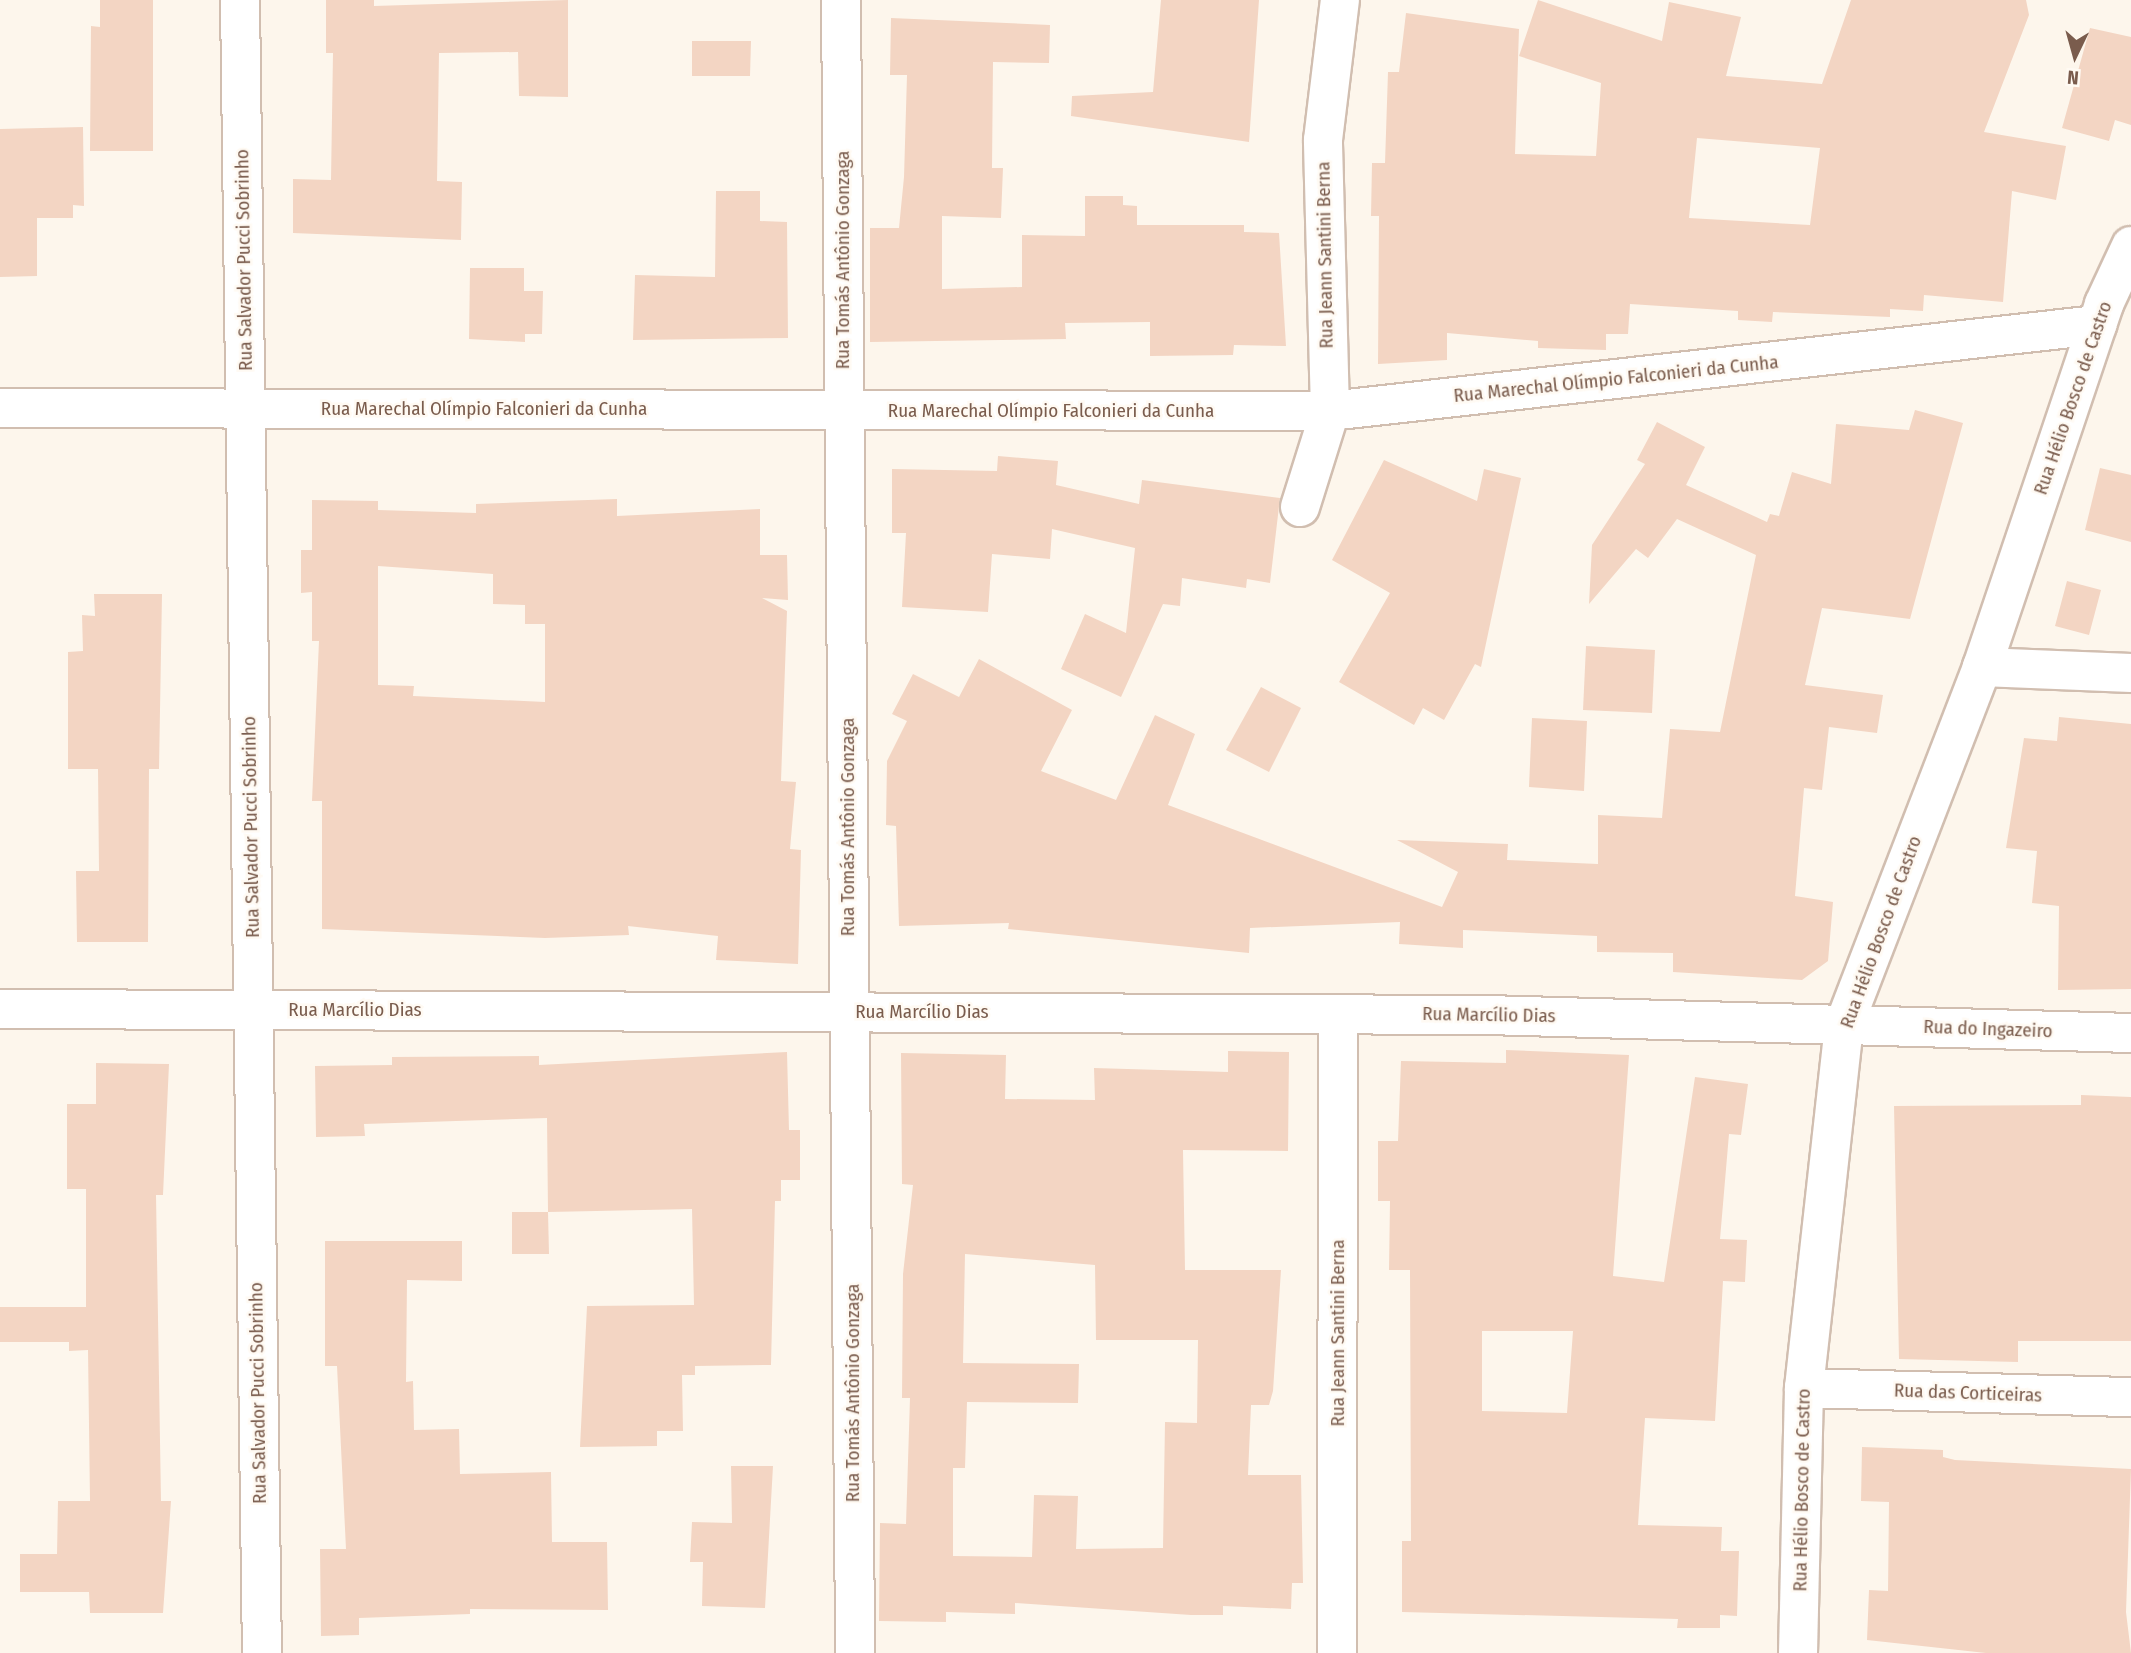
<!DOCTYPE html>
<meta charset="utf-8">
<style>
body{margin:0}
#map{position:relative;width:2131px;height:1653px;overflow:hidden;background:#fdf6ec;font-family:"Fira Sans Condensed",sans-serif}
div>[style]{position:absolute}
.building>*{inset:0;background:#f3d5c3}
.roads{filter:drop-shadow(2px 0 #d1beb0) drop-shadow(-2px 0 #d1beb0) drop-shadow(0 2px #d1beb0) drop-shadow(0 -2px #d1beb0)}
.minor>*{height:38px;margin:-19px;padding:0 19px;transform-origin:19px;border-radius:19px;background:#fff}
span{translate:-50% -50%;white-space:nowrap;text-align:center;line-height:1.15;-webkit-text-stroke:5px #fffaf3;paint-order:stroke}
.street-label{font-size:19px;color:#7a5c4d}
.north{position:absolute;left:2040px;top:21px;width:70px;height:70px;-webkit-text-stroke:5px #fffaf3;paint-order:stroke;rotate:185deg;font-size:19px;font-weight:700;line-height:28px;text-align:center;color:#7a5c4d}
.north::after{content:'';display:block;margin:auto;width:24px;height:32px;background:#7a5c4d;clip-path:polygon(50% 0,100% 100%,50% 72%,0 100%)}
</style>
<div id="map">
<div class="building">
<i style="clip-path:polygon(100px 0,153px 0,153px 151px,90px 151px,91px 26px,100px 27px)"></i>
<i style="clip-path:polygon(326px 0,374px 0,374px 6px,568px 0,568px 97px,519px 96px,518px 52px,439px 53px,437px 181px,462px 182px,461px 240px,293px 233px,293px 179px,331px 180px,333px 53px,326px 53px)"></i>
<i style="clip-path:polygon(1161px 0,1259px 0,1249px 142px,1071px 116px,1072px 96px,1153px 92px)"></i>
<i style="clip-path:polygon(evenodd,1538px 0,1662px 41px,1669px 2px,1741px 17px,1726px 76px,1822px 84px,1851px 0,2026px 0,2029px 15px,1984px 132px,2066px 146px,2056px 200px,2012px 191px,2003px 302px,1924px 295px,1923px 311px,1890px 309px,1890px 317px,1773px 312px,1772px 322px,1738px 320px,1738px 311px,1630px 304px,1628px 334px,1606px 334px,1606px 350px,1538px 348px,1538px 341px,1447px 333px,1447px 360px,1378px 364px,1379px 216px,1371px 216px,1372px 163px,1385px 163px,1388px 72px,1399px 72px,1406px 13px,1519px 29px,1515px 154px,1596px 156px,1601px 83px,1519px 56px,1538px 0,1697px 138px,1820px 148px,1810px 225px,1689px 218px,1697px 138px)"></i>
<i style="clip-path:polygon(891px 18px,1050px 25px,1049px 63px,993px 62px,992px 168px,1003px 168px,1001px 218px,942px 216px,942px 289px,1022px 287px,1022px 235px,1085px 236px,1085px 196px,1123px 196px,1123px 205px,1137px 206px,1137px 225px,1244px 225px,1244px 232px,1279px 233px,1286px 346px,1234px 345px,1233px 355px,1150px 356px,1150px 322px,1065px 323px,1066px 339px,870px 342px,870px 228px,899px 228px,904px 177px,907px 75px,890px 75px)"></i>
<i style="clip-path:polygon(2090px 28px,2131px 37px,2131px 125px,2115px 120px,2109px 141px,2062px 128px)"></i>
<i style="clip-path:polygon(692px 41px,751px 41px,750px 76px,692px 76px)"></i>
<i style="clip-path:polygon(83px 127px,84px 206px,73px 205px,73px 218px,37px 218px,37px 276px,0 277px,0 129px)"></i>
<i style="clip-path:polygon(716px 191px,760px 191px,760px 221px,787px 222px,788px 338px,633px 340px,635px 275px,715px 277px)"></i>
<i style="clip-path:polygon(470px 268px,524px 268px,524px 291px,543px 291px,542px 334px,525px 334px,525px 342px,469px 339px)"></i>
<i style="clip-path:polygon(1915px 410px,1963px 423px,1910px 619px,1822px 608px,1805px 685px,1883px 695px,1877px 733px,1829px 727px,1822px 790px,1804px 788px,1795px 896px,1833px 902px,1828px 961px,1802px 980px,1673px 972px,1673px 953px,1597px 952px,1597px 936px,1463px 930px,1463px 948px,1399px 944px,1400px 922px,1250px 928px,1249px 953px,1008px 929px,1009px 923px,899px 926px,896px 826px,886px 825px,887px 761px,907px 721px,892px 714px,913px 674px,959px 697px,979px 659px,1072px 710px,1041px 771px,1116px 800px,1155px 715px,1195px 734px,1168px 805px,1442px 907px,1458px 872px,1397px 840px,1508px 844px,1507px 860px,1598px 864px,1598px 815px,1662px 818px,1670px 729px,1720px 732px,1756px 555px,1677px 519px,1648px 558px,1636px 549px,1589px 604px,1592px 545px,1645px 464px,1637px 460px,1657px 422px,1705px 447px,1686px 485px,1767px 522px,1770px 514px,1779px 516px,1792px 472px,1831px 484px,1836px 424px,1909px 430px)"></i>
<i style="clip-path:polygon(998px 456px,1058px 461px,1056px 485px,1139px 504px,1142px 480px,1280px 498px,1270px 583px,1247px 579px,1246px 588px,1182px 578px,1180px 606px,1163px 604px,1121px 697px,1061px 669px,1085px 614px,1126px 633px,1135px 548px,1052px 529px,1050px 559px,992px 554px,988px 612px,902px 607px,906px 533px,892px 533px,892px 469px,997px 471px)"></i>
<i style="clip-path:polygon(1384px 460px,1477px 501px,1484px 469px,1521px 478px,1481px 667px,1475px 664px,1444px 720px,1423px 708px,1414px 725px,1339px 682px,1390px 593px,1332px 560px)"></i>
<i style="clip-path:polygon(2100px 468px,2131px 475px,2131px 542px,2085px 530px)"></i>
<i style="clip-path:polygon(evenodd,617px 499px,617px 516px,760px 509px,760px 555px,787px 555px,788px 600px,762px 598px,787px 611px,781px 781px,796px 782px,790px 849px,801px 850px,798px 964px,716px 960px,718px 936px,628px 926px,629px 935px,545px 938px,322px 929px,322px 801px,312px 801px,319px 641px,312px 641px,312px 592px,301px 593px,301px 550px,312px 550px,312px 500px,378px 501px,378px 510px,476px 513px,476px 504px,617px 499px,378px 566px,493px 574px,493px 604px,525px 605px,525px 624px,545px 624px,545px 702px,413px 696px,414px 686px,378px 685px,378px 566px)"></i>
<i style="clip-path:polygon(2067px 581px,2101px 590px,2089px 635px,2055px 626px)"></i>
<i style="clip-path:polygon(94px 594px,162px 594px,159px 769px,149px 769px,148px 942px,77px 942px,76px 871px,99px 871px,98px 769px,68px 769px,68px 652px,83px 651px,82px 615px,95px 616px)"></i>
<i style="clip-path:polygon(1586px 646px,1655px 650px,1652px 713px,1583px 710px)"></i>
<i style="clip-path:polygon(1261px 687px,1301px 708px,1269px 772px,1226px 750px)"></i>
<i style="clip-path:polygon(2059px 717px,2131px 724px,2131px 989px,2058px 990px,2059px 906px,2032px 903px,2037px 851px,2006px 848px,2024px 738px,2057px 741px)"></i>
<i style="clip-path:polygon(1532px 718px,1587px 721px,1584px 791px,1529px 787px)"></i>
<i style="clip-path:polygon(evenodd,1506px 1050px,1629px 1055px,1613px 1276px,1664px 1282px,1695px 1077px,1748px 1084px,1741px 1135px,1729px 1134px,1720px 1239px,1747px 1240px,1745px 1282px,1723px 1281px,1715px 1421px,1645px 1418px,1638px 1525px,1722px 1527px,1721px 1551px,1739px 1551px,1737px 1616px,1720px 1615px,1720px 1628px,1677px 1628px,1678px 1619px,1402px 1612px,1402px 1541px,1411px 1541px,1410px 1270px,1389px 1270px,1390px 1201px,1378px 1201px,1378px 1141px,1398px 1141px,1401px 1061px,1506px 1063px,1506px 1050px,1482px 1331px,1573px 1331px,1567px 1413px,1482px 1411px,1482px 1331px)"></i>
<i style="clip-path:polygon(evenodd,1228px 1051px,1289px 1052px,1288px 1151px,1183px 1150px,1185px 1270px,1281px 1270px,1273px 1391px,1269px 1405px,1251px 1405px,1248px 1475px,1301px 1475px,1303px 1583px,1292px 1583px,1291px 1609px,1223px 1606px,1223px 1615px,1191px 1615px,1015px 1603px,1015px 1614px,946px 1612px,946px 1622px,879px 1621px,880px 1523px,906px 1524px,910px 1398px,902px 1398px,903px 1274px,913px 1185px,902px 1184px,901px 1053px,1006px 1055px,1005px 1099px,1095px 1100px,1094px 1068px,1228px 1072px,1228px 1051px,965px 1254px,1095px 1265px,1096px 1340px,1198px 1340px,1197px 1423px,1165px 1422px,1163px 1548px,1076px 1549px,1078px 1496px,1034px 1495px,1032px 1557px,953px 1556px,953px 1468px,965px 1468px,967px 1402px,1078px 1403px,1079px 1364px,963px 1363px,965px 1254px)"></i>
<i style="clip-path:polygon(787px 1052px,789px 1130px,800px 1130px,800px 1180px,781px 1180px,781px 1201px,775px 1201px,771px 1365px,695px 1366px,695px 1375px,682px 1375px,683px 1431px,657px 1431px,657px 1446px,580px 1447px,587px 1306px,694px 1305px,692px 1209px,548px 1212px,547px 1118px,364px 1124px,365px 1136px,316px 1137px,315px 1066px,392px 1065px,392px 1057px,539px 1056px,539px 1065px)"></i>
<i style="clip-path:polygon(96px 1063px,169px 1064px,163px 1195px,156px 1195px,161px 1501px,171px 1501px,163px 1613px,90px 1613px,89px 1592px,20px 1592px,20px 1554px,57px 1554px,58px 1501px,90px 1501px,88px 1350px,69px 1351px,69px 1342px,0 1342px,0 1307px,86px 1307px,86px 1189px,67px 1189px,67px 1104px,96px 1104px)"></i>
<i style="clip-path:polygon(2081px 1095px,2131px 1097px,2131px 1341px,2018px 1341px,2018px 1362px,1899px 1359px,1894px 1106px,2081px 1105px)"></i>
<i style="clip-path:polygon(512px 1212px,548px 1212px,549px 1254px,512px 1254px)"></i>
<i style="clip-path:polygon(325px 1241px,462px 1241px,462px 1281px,407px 1280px,406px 1382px,413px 1381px,414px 1430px,459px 1429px,460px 1474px,551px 1472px,552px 1542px,607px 1542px,608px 1610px,470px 1609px,470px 1614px,359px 1618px,359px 1635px,321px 1636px,320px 1549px,346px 1549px,337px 1366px,325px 1366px)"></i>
<i style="clip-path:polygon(1862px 1447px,1943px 1450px,1943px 1457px,1955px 1460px,2131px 1469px,2126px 1612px,2131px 1653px,1986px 1653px,1867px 1640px,1869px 1590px,1888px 1591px,1889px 1502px,1861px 1501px)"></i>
<i style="clip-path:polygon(731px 1466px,773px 1466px,765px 1608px,702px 1606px,703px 1562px,690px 1562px,692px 1522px,732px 1523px)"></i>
</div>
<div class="roads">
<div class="minor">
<i style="left:240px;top:0;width:1653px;rotate:89.24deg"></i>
<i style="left:841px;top:0;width:1653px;rotate:89.51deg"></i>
<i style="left:0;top:408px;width:1330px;rotate:0.13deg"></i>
<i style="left:1330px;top:411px;width:772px;rotate:-6.4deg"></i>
<i style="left:1300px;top:507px;width:101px;rotate:-72.6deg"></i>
<i style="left:1330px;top:411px;width:271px;rotate:-91.5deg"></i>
<i style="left:1323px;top:140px;width:141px;rotate:-83.1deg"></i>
<i style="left:1982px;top:667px;width:149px;rotate:2.3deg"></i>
<i style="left:0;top:1009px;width:1487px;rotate:0.23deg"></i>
<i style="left:1487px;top:1015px;width:644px;rotate:1.6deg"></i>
<i style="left:1804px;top:1388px;width:327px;rotate:1.6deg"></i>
<i style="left:1337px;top:1653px;width:639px;rotate:-89.91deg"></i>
<i style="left:1798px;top:1653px;width:265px;rotate:-88.7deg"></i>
<i style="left:1804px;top:1388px;width:365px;rotate:-83.7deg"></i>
<i style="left:1844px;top:1025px;width:384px;rotate:-68.9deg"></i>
<i style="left:1982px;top:667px;width:383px;rotate:-71.4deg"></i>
<i style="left:2104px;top:304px;width:64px;rotate:-65deg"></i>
</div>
</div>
<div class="street-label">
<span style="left:1325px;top:255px;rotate:-91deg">Rua Jeann Santini Berna</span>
<span style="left:244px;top:260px;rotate:-91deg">Rua Salvador Pucci Sobrinho</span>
<span style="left:843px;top:260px;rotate:-90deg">Rua Tomás Antônio Gonzaga</span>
<span style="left:1616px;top:379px;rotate:-6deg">Rua Marechal Olímpio Falconieri da Cunha</span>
<span style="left:2073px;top:398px;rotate:-71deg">Rua Hélio Bosco de Castro</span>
<span style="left:484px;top:409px">Rua Marechal Olímpio Falconieri da Cunha</span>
<span style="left:1051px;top:411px">Rua Marechal Olímpio Falconieri da Cunha</span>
<span style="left:251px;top:827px;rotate:-91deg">Rua Salvador Pucci Sobrinho</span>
<span style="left:848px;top:827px;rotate:-90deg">Rua Tomás Antônio Gonzaga</span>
<span style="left:1881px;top:932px;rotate:-70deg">Rua Hélio Bosco de Castro</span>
<span style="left:355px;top:1010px">Rua Marcílio Dias</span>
<span style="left:922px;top:1012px">Rua Marcílio Dias</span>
<span style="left:1489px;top:1015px;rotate:1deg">Rua Marcílio Dias</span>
<span style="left:1988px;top:1029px;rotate:2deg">Rua do Ingazeiro</span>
<span style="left:1338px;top:1333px;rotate:-90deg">Rua Jeann Santini Berna</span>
<span style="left:258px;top:1393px;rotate:-91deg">Rua Salvador Pucci Sobrinho</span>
<span style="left:853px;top:1393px;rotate:-90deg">Rua Tomás Antônio Gonzaga</span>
<span style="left:1968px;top:1393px;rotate:2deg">Rua das Corticeiras</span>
<span style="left:1802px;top:1490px;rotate:-89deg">Rua Hélio Bosco de Castro</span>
</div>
<div class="north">N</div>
</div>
